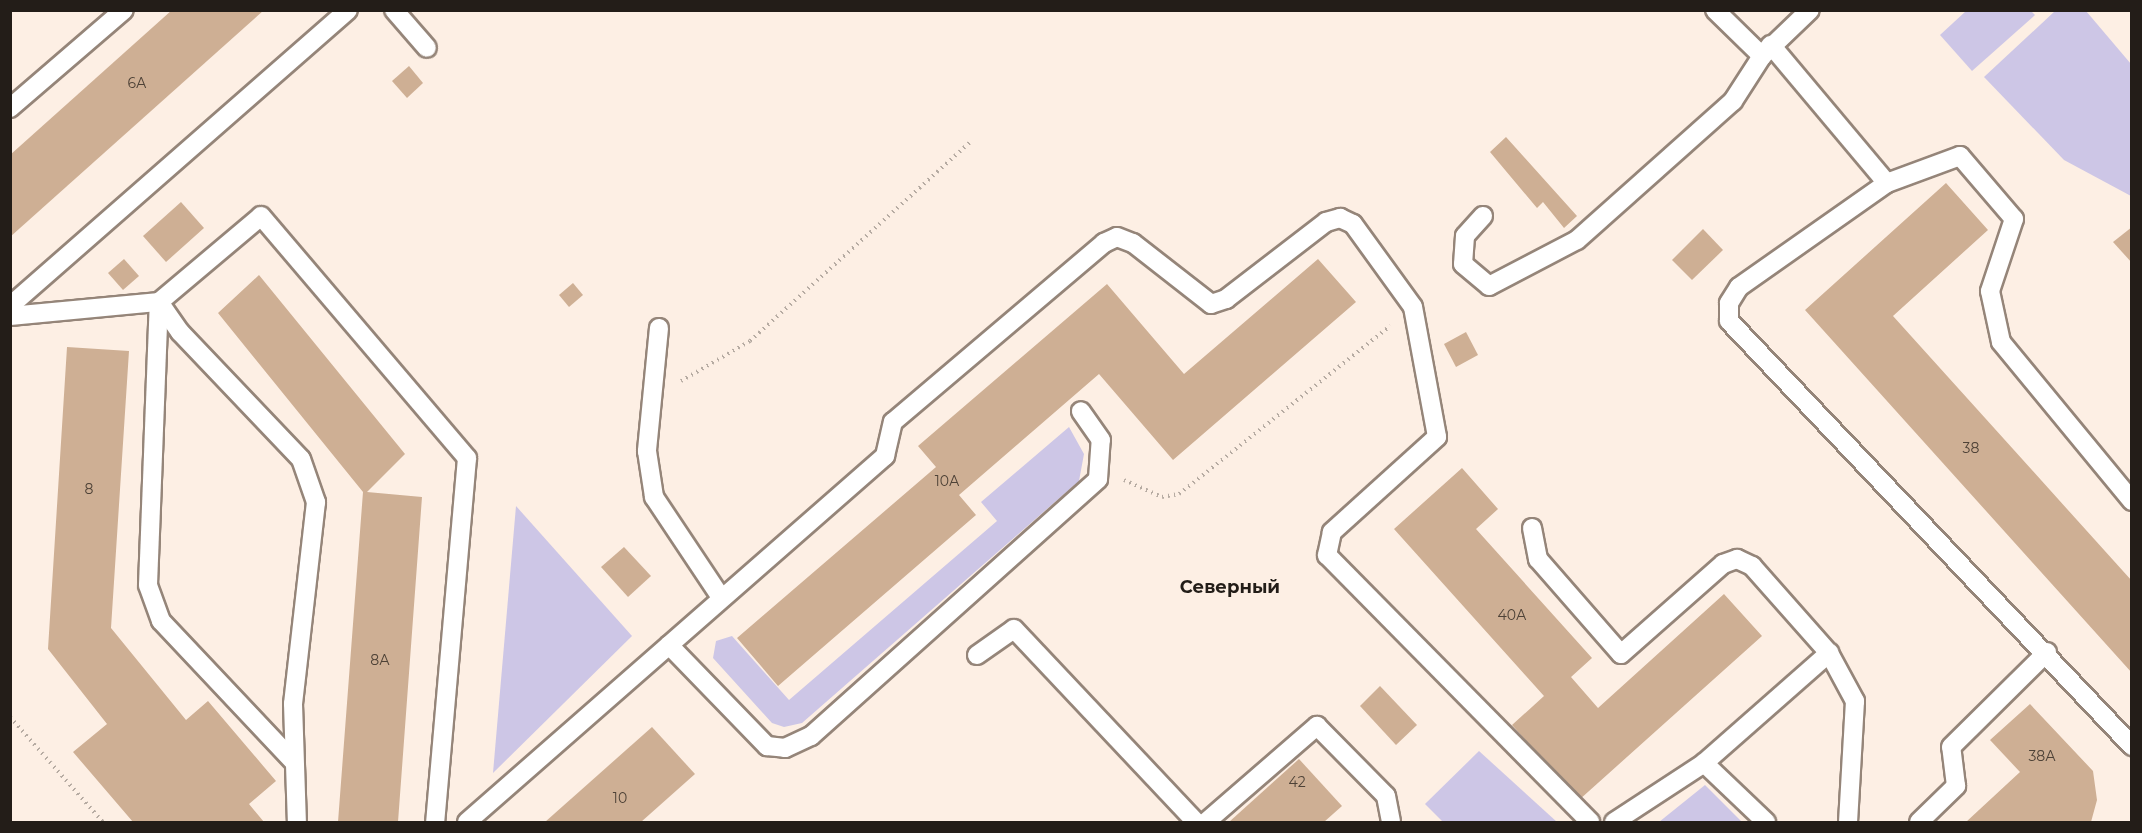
<!DOCTYPE html>
<meta charset="utf-8">
<style>
body{margin:0}
#map{position:relative;width:2142px;height:833px;overflow:hidden;background:#fdefe4;font-family:Montserrat,sans-serif}
div>[style]{position:absolute}
.green>*{inset:0;background:#cdc6e6}
.building>*{inset:0;background:#ceaf94}
.path>*{height:4px;margin-top:-2px;transform-origin:0;background:repeating-linear-gradient(90deg,#b6aba2 0 1.5px,transparent 0 6px)}
.roads{filter:drop-shadow(2px 0 #958579) drop-shadow(-2px 0 #958579) drop-shadow(0 2px #958579) drop-shadow(0 -2px #958579)}
.lane>*{height:18px;margin:-9px;padding:0 9px;transform-origin:9px;border-radius:9px;background:#fff}
span{translate:-50% -50%;white-space:nowrap;text-align:center;line-height:1.15;-webkit-text-stroke:4.5px #fdefe4;paint-order:stroke}
.number-label{font-size:14px;color:#4e4237}
.number-label span{-webkit-text-stroke-width:0}
.neighbourhood-label{font-size:18px;color:#231d18;font-weight:700}
.frame{position:absolute;inset:0;border:12px solid #231d18;pointer-events:none}
</style>
<div id="map">
<div class="green">
<i style="clip-path:polygon(1966px 11px,2031px 11px,2035px 15px,1972px 71px,1940px 35px)"></i>
<i style="clip-path:polygon(2055px 11px,2086px 11px,2131px 64px,2131px 196px,2064px 160px,1984px 77px)"></i>
<i style="clip-path:polygon(1069px 427px,1084px 454px,1079px 481px,802px 723px,784px 727px,772px 723px,713px 658px,716px 641px,732px 636px,789px 700px,997px 521px,981px 502px)"></i>
<i style="clip-path:polygon(516px 506px,632px 636px,493px 773px)"></i>
<i style="clip-path:polygon(1479px 751px,1557px 822px,1443px 822px,1425px 804px)"></i>
<i style="clip-path:polygon(1705px 785px,1742px 822px,1659px 822px)"></i>
</div>
<div class="building">
<i style="clip-path:polygon(172px 10px,264px 10px,10px 237px,10px 155px)"></i>
<i style="clip-path:polygon(409px 66px,423px 83px,407px 98px,392px 81px)"></i>
<i style="clip-path:polygon(1506px 137px,1577px 216px,1564px 228px,1543px 202px,1537px 208px,1490px 152px)"></i>
<i style="clip-path:polygon(1946px 183px,1988px 230px,1893px 316px,2132px 581px,2132px 673px,1805px 310px)"></i>
<i style="clip-path:polygon(181px 202px,204px 228px,166px 262px,143px 236px)"></i>
<i style="clip-path:polygon(2132px 227px,2132px 263px,2113px 242px)"></i>
<i style="clip-path:polygon(1703px 229px,1723px 250px,1692px 280px,1672px 260px)"></i>
<i style="clip-path:polygon(124px 259px,139px 276px,123px 290px,108px 273px)"></i>
<i style="clip-path:polygon(1318px 259px,1356px 302px,1173px 460px,1099px 374px,959px 495px,976px 515px,778px 686px,737px 638px,936px 467px,918px 446px,1107px 284px,1184px 374px)"></i>
<i style="clip-path:polygon(259px 275px,405px 454px,367px 492px,422px 497px,398px 822px,338px 822px,363px 492px,218px 313px)"></i>
<i style="clip-path:polygon(573px 283px,583px 295px,569px 307px,559px 295px)"></i>
<i style="clip-path:polygon(1466px 332px,1478px 355px,1456px 367px,1444px 344px)"></i>
<i style="clip-path:polygon(67px 347px,129px 351px,111px 628px,186px 720px,208px 701px,276px 781px,249px 804px,264px 822px,133px 822px,73px 752px,107px 724px,48px 649px)"></i>
<i style="clip-path:polygon(1462px 468px,1498px 509px,1476px 529px,1592px 658px,1571px 677px,1598px 708px,1724px 594px,1762px 636px,1579px 800px,1512px 725px,1544px 696px,1394px 529px)"></i>
<i style="clip-path:polygon(624px 547px,651px 576px,628px 597px,601px 567px)"></i>
<i style="clip-path:polygon(1380px 686px,1417px 725px,1396px 745px,1360px 706px)"></i>
<i style="clip-path:polygon(2030px 704px,2093px 771px,2097px 800px,2091px 822px,1966px 822px,2020px 772px,1990px 740px)"></i>
<i style="clip-path:polygon(652px 727px,695px 774px,641px 822px,545px 822px)"></i>
<i style="clip-path:polygon(1299px 759px,1342px 806px,1324px 822px,1229px 822px)"></i>
</div>
<div class="path">
<i style="left:681px;top:381px;width:80px;rotate:-30.1deg"></i>
<i style="left:750px;top:341px;width:298px;rotate:-42.1deg"></i>
<i style="left:1124px;top:480px;width:42px;rotate:24.1deg"></i>
<i style="left:1162px;top:497px;width:17px;rotate:-10deg"></i>
<i style="left:1179px;top:494px;width:270px;rotate:-38.5deg"></i>
<i style="left:10px;top:717px;width:140px;rotate:48.5deg"></i>
</div>
<div class="roads">
<div class="lane">
<i style="left:394px;top:10px;width:50px;rotate:49deg"></i>
<i style="left:1715px;top:10px;width:66px;rotate:44.4deg"></i>
<i style="left:1762px;top:56px;width:14px;rotate:-51deg"></i>
<i style="left:1771px;top:45px;width:180px;rotate:50deg"></i>
<i style="left:10px;top:108px;width:150px;rotate:-40.7deg"></i>
<i style="left:1483px;top:216px;width:27px;rotate:132deg"></i>
<i style="left:1465px;top:236px;width:28px;rotate:94deg"></i>
<i style="left:1463px;top:264px;width:34px;rotate:40deg"></i>
<i style="left:1489px;top:286px;width:99px;rotate:-27.6deg"></i>
<i style="left:1577px;top:240px;width:209px;rotate:-41.7deg"></i>
<i style="left:1733px;top:101px;width:54px;rotate:-57.2deg"></i>
<i style="left:1762px;top:56px;width:66px;rotate:-43.8deg"></i>
<i style="left:10px;top:306px;width:449px;rotate:-41.2deg"></i>
<i style="left:10px;top:316px;width:150px;rotate:-5.4deg"></i>
<i style="left:159px;top:302px;width:37px;rotate:55deg"></i>
<i style="left:180px;top:332px;width:175px;rotate:46.4deg"></i>
<i style="left:301px;top:459px;width:46px;rotate:70.8deg"></i>
<i style="left:316px;top:502px;width:203px;rotate:96.5deg"></i>
<i style="left:293px;top:704px;width:118px;rotate:88.1deg"></i>
<i style="left:659px;top:328px;width:124px;rotate:95.6deg"></i>
<i style="left:647px;top:451px;width:47px;rotate:81.3deg"></i>
<i style="left:654px;top:497px;width:119px;rotate:56.3deg"></i>
<i style="left:2132px;top:501px;width:206px;rotate:-129.5deg"></i>
<i style="left:2001px;top:342px;width:52px;rotate:-102.2deg"></i>
<i style="left:1990px;top:291px;width:76px;rotate:-71.6deg"></i>
<i style="left:2014px;top:219px;width:83px;rotate:-130.6deg"></i>
<i style="left:1960px;top:156px;width:78px;rotate:159.7deg"></i>
<i style="left:1887px;top:183px;width:181px;rotate:144.9deg"></i>
<i style="left:1739px;top:287px;width:19px;rotate:122deg"></i>
<i style="left:1729px;top:303px;width:18px;rotate:90deg"></i>
<i style="left:1729px;top:321px;width:586px;rotate:46.52deg"></i>
<i style="left:1532px;top:528px;width:32px;rotate:79deg"></i>
<i style="left:1538px;top:559px;width:126px;rotate:48.9deg"></i>
<i style="left:1621px;top:654px;width:136px;rotate:-41.4deg"></i>
<i style="left:1723px;top:564px;width:15px;rotate:-20deg"></i>
<i style="left:1737px;top:559px;width:17px;rotate:25deg"></i>
<i style="left:1752px;top:566px;width:116px;rotate:48.5deg"></i>
<i style="left:1829px;top:653px;width:55px;rotate:61.6deg"></i>
<i style="left:1855px;top:701px;width:121px;rotate:93.3deg"></i>
<i style="left:669px;top:645px;width:141px;rotate:45.9deg"></i>
<i style="left:767px;top:746px;width:18px;rotate:6deg"></i>
<i style="left:785px;top:748px;width:29px;rotate:-25deg"></i>
<i style="left:811px;top:736px;width:385px;rotate:-41.8deg"></i>
<i style="left:1098px;top:479px;width:39px;rotate:-86deg"></i>
<i style="left:1101px;top:440px;width:35px;rotate:-125deg"></i>
<i style="left:977px;top:655px;width:45px;rotate:-35.1deg"></i>
<i style="left:1014px;top:629px;width:265px;rotate:46.7deg"></i>
<i style="left:294px;top:762px;width:194px;rotate:-133.3deg"></i>
<i style="left:161px;top:621px;width:38px;rotate:-110deg"></i>
<i style="left:148px;top:585px;width:283px;rotate:-87.8deg"></i>
<i style="left:159px;top:302px;width:133px;rotate:-40.1deg"></i>
<i style="left:261px;top:216px;width:318px;rotate:49.6deg"></i>
<i style="left:467px;top:458px;width:365px;rotate:95deg"></i>
<i style="left:1704px;top:763px;width:86px;rotate:43.6deg"></i>
<i style="left:467px;top:822px;width:556px;rotate:-41.21deg"></i>
<i style="left:885px;top:456px;width:35px;rotate:-77deg"></i>
<i style="left:893px;top:422px;width:277px;rotate:-40.3deg"></i>
<i style="left:1104px;top:243px;width:14px;rotate:-25deg"></i>
<i style="left:1117px;top:237px;width:17px;rotate:21deg"></i>
<i style="left:1133px;top:243px;width:99px;rotate:38deg"></i>
<i style="left:1211px;top:304px;width:16px;rotate:-18deg"></i>
<i style="left:1226px;top:299px;width:126px;rotate:-37.6deg"></i>
<i style="left:1326px;top:222px;width:15px;rotate:-16deg"></i>
<i style="left:1340px;top:218px;width:14px;rotate:25deg"></i>
<i style="left:1353px;top:224px;width:102px;rotate:54.1deg"></i>
<i style="left:1413px;top:307px;width:132px;rotate:79.5deg"></i>
<i style="left:1437px;top:437px;width:142px;rotate:137.9deg"></i>
<i style="left:1332px;top:532px;width:24px;rotate:102deg"></i>
<i style="left:1327px;top:555px;width:375px;rotate:45.4deg"></i>
<i style="left:1206px;top:822px;width:147px;rotate:-40.9deg"></i>
<i style="left:1317px;top:726px;width:98px;rotate:45.4deg"></i>
<i style="left:1386px;top:796px;width:26px;rotate:79deg"></i>
<i style="left:1614px;top:822px;width:108px;rotate:-33.2deg"></i>
<i style="left:1704px;top:763px;width:167px;rotate:-41.3deg"></i>
<i style="left:1919px;top:822px;width:52px;rotate:-44.2deg"></i>
<i style="left:1956px;top:786px;width:39px;rotate:-97deg"></i>
<i style="left:1951px;top:747px;width:135px;rotate:-44.7deg"></i>
</div>
</div>
<div class="number-label">
<span style="left:137px;top:83px">6А</span>
<span style="left:1971px;top:448px">38</span>
<span style="left:947px;top:481px">10А</span>
<span style="left:89px;top:489px">8</span>
<span style="left:1512px;top:615px">40А</span>
<span style="left:380px;top:660px">8А</span>
<span style="left:2042px;top:756px">38А</span>
<span style="left:1297px;top:782px">42</span>
<span style="left:620px;top:798px">10</span>
</div>
<div class="neighbourhood-label">
<span style="left:1230px;top:587px">Северный</span>
</div>
<div class="frame"></div>
</div>
